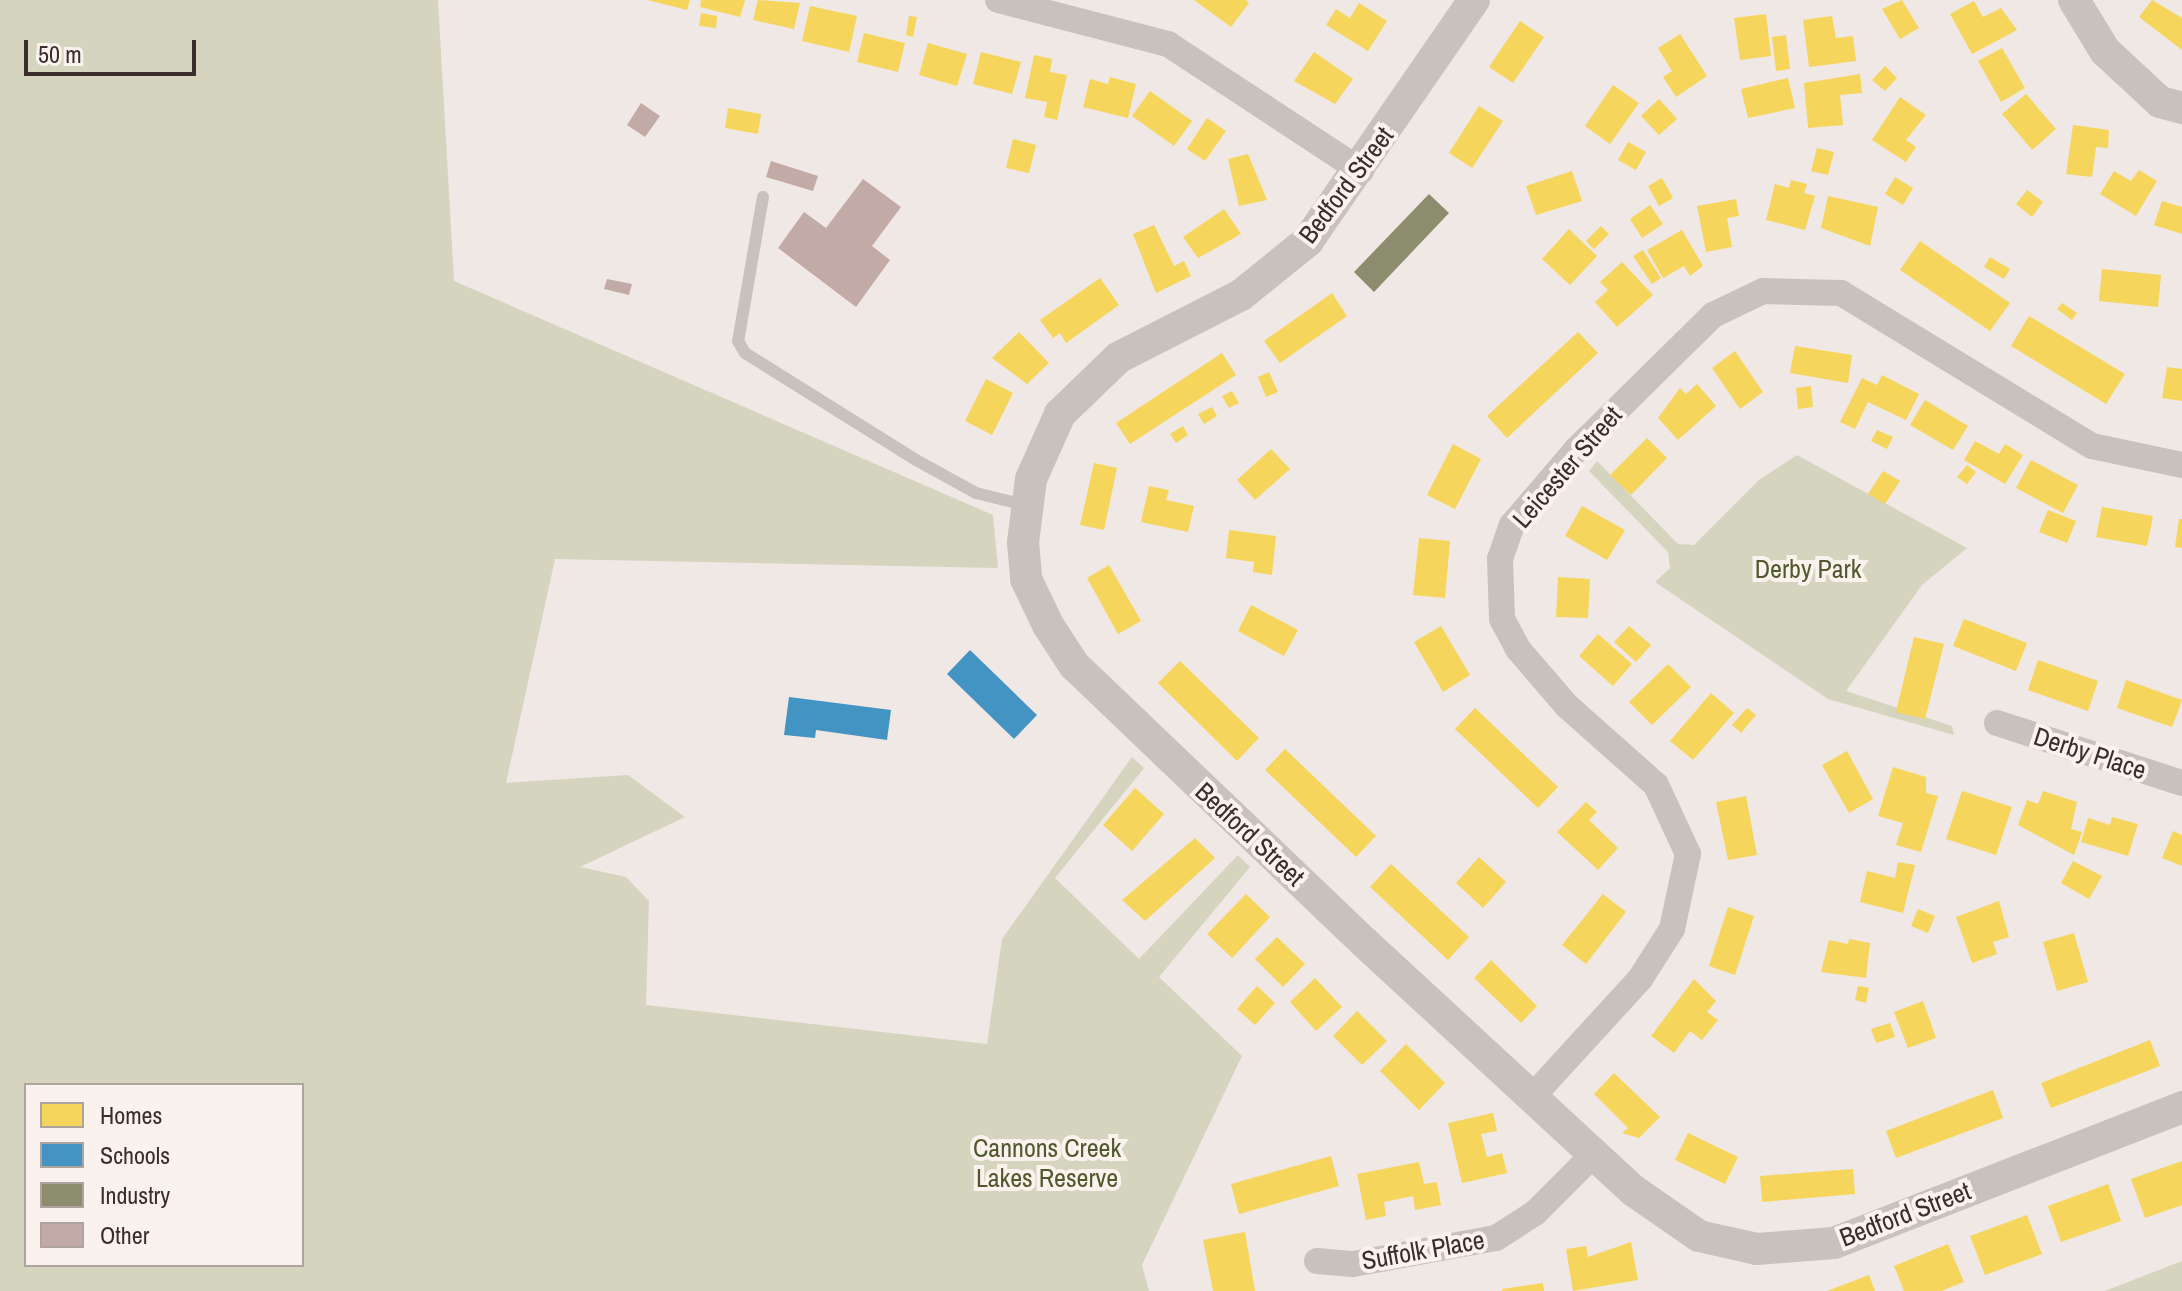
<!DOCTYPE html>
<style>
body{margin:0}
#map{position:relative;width:2182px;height:1291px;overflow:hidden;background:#efe8e4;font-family:"Archivo Narrow",sans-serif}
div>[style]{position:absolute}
.green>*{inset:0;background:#d4d4bf}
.homes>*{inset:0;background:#f6d55c}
.schools>*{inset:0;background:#4393c3}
.industry>*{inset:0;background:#8c8c6e}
.building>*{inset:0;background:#c2aaa6}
.service>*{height:12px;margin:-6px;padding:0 6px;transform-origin:6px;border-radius:6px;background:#c9c1bd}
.minor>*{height:26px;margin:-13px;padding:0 13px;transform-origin:13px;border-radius:13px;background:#c9c1bd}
.tertiary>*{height:32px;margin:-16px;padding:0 16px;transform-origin:16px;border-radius:16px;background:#c9c1bd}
span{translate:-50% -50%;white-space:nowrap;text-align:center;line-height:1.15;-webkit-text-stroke:8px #faf2ed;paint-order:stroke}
.street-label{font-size:26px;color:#3a2d2b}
.park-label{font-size:26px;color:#50582e}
.legend{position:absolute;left:24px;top:1083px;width:280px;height:184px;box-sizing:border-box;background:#faf2ed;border:2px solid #ada39f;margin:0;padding:10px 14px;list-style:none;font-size:24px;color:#3a2d2b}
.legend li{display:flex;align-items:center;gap:16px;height:40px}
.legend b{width:40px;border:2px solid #ada39f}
.scale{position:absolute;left:24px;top:40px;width:172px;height:36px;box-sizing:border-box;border:4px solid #3a2d2b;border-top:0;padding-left:10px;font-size:24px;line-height:28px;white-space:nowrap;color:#3a2d2b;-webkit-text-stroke:6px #faf2ed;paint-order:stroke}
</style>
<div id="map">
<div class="green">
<i style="clip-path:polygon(evenodd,0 0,438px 0,454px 281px,993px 515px,998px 568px,555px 559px,506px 783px,628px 775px,685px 817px,580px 867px,626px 877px,649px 901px,646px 1005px,987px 1044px,1002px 939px,1132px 757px,1144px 768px,1055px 878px,1139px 959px,1238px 855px,1250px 867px,1159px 977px,1242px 1056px,1142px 1265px,1149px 1291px,0 1291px,0 0,26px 1085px,302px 1085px,302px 1265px,26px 1265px,26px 1085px)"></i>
<i style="clip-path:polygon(1797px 455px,1967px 548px,1922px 585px,1846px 691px,1952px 726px,1954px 735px,1828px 699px,1655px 582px,1670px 568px,1668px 552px,1589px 471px,1597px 461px,1678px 544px,1694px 545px,1759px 480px)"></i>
<i style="clip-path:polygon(2182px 1261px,2182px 1291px,2105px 1291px)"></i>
</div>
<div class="homes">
<i style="clip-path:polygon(647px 0,690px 0,687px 10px)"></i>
<i style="clip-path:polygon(701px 0,745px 0,740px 17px,700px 7px)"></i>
<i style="clip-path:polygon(758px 0,800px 3px,794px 29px,753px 20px)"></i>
<i style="clip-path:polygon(1194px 0,1246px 0,1249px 3px,1231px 27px)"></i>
<i style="clip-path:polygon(1902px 0,1919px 28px,1900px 39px,1882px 9px)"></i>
<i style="clip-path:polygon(2152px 0,2182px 18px,2182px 50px,2139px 17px)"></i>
<i style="clip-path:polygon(1974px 1px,1983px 17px,2001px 8px,2017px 30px,1972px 54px,1950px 14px)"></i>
<i style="clip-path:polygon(1359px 3px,1387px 21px,1368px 51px,1326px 25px,1336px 9px,1350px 18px)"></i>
<i style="clip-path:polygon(810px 6px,857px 16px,849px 52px,802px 41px)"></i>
<i style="clip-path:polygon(701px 13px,717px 16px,716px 28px,699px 26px)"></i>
<i style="clip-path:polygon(1766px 14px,1771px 56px,1740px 60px,1734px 18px)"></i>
<i style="clip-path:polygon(909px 16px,917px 17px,913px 37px,906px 35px)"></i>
<i style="clip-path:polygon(1832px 16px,1836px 38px,1853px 36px,1856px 61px,1809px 67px,1803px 20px)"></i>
<i style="clip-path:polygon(1520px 21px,1544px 37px,1513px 83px,1489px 67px)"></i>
<i style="clip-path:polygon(864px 33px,905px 43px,898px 72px,857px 62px)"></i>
<i style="clip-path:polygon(1680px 34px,1707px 76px,1676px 97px,1663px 77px,1672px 71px,1658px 48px)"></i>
<i style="clip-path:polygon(1786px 35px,1790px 69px,1776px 71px,1772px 37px)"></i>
<i style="clip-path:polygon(928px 43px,967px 54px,957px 86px,919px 75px)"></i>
<i style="clip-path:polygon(2002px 48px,2025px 88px,2001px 102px,1978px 61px)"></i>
<i style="clip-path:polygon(981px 52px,1021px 62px,1012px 94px,973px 84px)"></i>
<i style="clip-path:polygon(1314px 52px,1353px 79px,1335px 104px,1294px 81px)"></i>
<i style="clip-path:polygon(1034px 55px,1052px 59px,1050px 72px,1067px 75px,1057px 120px,1044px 117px,1047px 102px,1025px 98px)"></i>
<i style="clip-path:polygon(1885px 66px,1897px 78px,1885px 91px,1872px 80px)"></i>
<i style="clip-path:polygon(1860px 74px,1862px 93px,1840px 95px,1843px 125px,1808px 128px,1804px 83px)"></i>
<i style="clip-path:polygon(1110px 77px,1136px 84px,1128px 118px,1083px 107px,1090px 79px,1108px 84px)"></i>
<i style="clip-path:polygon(1788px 78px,1795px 108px,1748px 118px,1741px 89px)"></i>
<i style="clip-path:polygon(1613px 85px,1639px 103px,1610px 144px,1585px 126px)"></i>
<i style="clip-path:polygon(1150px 91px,1192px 121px,1174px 146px,1132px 116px)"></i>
<i style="clip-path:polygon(2026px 94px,2056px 129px,2032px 150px,2002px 114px)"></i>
<i style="clip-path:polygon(1900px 97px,1926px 115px,1906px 140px,1916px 147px,1906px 162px,1872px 140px)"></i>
<i style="clip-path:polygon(1659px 99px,1677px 119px,1659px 135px,1641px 116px)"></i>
<i style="clip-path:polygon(1479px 106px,1503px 121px,1472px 168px,1449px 153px)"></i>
<i style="clip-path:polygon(728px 108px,761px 114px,758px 134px,725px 128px)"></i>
<i style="clip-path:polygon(1207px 118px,1226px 131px,1205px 161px,1187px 149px)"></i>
<i style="clip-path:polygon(2073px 125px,2109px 130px,2108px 148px,2096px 147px,2092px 177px,2066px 174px)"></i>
<i style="clip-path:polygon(1013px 139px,1036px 145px,1029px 173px,1006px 168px)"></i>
<i style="clip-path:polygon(1628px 142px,1646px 152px,1636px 170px,1618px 160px)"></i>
<i style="clip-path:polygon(1817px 148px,1834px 152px,1828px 175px,1811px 171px)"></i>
<i style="clip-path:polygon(1248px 154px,1267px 200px,1239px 206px,1228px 159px)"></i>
<i style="clip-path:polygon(2139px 170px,2157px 181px,2136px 216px,2100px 194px,2114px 171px,2131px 181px)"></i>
<i style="clip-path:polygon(1572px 171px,1582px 201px,1536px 215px,1526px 186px)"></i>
<i style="clip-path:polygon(1895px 177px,1913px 188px,1903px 205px,1885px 194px)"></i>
<i style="clip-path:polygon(1662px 178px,1673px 198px,1659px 206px,1648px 186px)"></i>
<i style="clip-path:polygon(1791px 180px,1807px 184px,1804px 193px,1815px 196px,1805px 230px,1766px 220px,1775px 184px,1789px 188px)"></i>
<i style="clip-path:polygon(2027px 190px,2043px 202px,2032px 217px,2016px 204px)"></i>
<i style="clip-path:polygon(1828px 196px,1878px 207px,1870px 246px,1821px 228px)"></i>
<i style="clip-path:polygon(1736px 199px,1739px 216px,1727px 218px,1732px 247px,1706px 252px,1697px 206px)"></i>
<i style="clip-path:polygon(2162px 201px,2182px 207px,2182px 234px,2154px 225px)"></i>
<i style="clip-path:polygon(1650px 205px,1663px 224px,1642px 238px,1630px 219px)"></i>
<i style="clip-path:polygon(1224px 209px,1241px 234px,1198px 258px,1183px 237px)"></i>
<i style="clip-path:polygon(1154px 225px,1174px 266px,1184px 261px,1191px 276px,1156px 293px,1133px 234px)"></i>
<i style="clip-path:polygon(1601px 226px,1609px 234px,1594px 249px,1586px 241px)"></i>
<i style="clip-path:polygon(1569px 229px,1597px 256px,1570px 285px,1542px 259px)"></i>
<i style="clip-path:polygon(1682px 230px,1703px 266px,1690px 276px,1684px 266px,1663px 278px,1647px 250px)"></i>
<i style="clip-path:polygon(1920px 241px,2010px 303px,1990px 331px,1900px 270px)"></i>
<i style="clip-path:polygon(1643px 250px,1661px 278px,1652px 284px,1633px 256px)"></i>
<i style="clip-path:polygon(1990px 257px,2010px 269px,2004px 279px,1984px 267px)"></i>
<i style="clip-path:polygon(1622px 262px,1653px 295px,1617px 327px,1595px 302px,1608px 290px,1600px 282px)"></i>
<i style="clip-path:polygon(2102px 269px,2161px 275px,2158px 307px,2099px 301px)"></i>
<i style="clip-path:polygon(1100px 278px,1119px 305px,1066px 343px,1060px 333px,1053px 338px,1040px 320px)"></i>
<i style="clip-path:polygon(1332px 293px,1347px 316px,1280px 363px,1264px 341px)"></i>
<i style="clip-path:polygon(2062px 303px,2077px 313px,2072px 320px,2057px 309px)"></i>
<i style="clip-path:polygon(2029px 316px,2125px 374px,2106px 404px,2011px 346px)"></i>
<i style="clip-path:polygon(1019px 332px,1049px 363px,1027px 384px,992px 358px)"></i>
<i style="clip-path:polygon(1578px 332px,1598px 353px,1507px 438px,1487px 416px)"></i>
<i style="clip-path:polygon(1795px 346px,1852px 355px,1848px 383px,1790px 373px)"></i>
<i style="clip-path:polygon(1735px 351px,1763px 392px,1740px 409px,1712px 368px)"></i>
<i style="clip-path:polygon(1222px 353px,1236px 375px,1130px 444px,1116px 423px)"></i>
<i style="clip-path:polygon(2167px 367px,2182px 369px,2182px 401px,2162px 398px)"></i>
<i style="clip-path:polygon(1269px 372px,1278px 392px,1266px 397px,1258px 377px)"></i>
<i style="clip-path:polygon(1882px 375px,1919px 394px,1906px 420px,1868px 402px,1855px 429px,1840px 422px,1862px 378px,1877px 385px)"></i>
<i style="clip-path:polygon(986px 379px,1013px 393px,992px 435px,965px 421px)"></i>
<i style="clip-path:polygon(1697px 384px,1716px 406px,1678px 440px,1658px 418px,1680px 388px,1686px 394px)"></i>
<i style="clip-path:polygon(1811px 386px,1813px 407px,1798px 409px,1796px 388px)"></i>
<i style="clip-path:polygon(1232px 391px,1239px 403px,1229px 408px,1222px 396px)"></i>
<i style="clip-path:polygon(1925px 400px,1968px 426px,1953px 450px,1910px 425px)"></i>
<i style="clip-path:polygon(1212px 407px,1217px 416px,1204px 424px,1198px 414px)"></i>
<i style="clip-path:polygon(1183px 426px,1188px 435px,1176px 443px,1170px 434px)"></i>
<i style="clip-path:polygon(1877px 430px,1893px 437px,1887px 449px,1871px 441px)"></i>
<i style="clip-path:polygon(1647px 438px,1667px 458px,1631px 495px,1610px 475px)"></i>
<i style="clip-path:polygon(1975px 441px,1999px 454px,2005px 444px,2023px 455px,2005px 484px,1964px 460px)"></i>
<i style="clip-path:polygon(1453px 444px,1481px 459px,1455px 509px,1427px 495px)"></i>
<i style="clip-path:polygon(1271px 449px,1290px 469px,1255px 500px,1237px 480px)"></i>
<i style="clip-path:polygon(2031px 460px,2078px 485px,2063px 513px,2016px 488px)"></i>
<i style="clip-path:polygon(1094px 463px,1117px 468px,1104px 530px,1080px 525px)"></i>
<i style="clip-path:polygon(1967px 465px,1976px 472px,1967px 484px,1957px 477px)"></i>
<i style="clip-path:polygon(1883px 471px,1900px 481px,1885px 504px,1868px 494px)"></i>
<i style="clip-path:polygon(1149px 486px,1169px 490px,1166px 500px,1194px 506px,1188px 532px,1141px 522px)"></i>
<i style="clip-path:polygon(1582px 506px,1625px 530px,1607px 560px,1565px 536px)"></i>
<i style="clip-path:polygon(2102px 507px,2153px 516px,2147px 546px,2096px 537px)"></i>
<i style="clip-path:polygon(2048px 510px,2076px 521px,2067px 543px,2039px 532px)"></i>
<i style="clip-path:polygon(2179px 519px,2182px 519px,2182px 548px,2175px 547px)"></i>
<i style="clip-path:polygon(1229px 530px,1276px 536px,1272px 575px,1253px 572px,1254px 562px,1226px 558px)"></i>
<i style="clip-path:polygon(1419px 538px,1450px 541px,1445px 598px,1413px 595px)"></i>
<i style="clip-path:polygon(1109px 565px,1141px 621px,1118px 634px,1087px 578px)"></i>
<i style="clip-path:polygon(1558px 577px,1590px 579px,1588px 618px,1556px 617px)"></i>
<i style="clip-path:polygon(1251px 605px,1298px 630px,1284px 656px,1238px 631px)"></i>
<i style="clip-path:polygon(1964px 619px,2027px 643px,2016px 671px,1953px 646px)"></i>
<i style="clip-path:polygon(1441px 626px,1470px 675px,1443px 692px,1414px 642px)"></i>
<i style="clip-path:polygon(1629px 626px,1651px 645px,1636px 662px,1614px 642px)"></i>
<i style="clip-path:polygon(1598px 634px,1632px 664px,1613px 686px,1579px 656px)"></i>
<i style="clip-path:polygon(1914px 637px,1944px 644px,1925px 719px,1896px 712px)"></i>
<i style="clip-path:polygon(2038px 660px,2098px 681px,2088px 711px,2028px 690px)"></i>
<i style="clip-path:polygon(1180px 661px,1259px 738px,1237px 761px,1158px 683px)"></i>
<i style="clip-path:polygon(1668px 664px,1691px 687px,1652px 725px,1629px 702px)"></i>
<i style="clip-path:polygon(2126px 680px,2182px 700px,2172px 727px,2117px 708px)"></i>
<i style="clip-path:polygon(1711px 693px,1734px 713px,1693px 760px,1670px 741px)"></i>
<i style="clip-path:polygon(1475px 708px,1558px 787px,1538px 808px,1455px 729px)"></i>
<i style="clip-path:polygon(1747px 708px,1756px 715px,1741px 733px,1732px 725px)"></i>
<i style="clip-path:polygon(1285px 749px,1376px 836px,1356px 857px,1265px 770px)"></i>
<i style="clip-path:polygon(1847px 751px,1873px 799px,1849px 813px,1822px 765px)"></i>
<i style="clip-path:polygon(1893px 767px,1926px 777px,1926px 793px,1938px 796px,1921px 852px,1896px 845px,1903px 823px,1878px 816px)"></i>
<i style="clip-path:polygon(1135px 788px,1164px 814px,1132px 851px,1103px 825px)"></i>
<i style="clip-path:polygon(1962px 791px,2012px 807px,1996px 855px,1946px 839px)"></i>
<i style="clip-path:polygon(2043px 791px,2077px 802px,2071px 829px,2082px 832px,2074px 855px,2018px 825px,2027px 800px,2038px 804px)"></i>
<i style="clip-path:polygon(1746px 796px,1757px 855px,1728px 860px,1716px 802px)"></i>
<i style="clip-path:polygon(1586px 802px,1597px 812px,1589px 820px,1618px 848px,1598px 870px,1557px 832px)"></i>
<i style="clip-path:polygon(2112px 817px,2138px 824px,2128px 856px,2081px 842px,2088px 818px,2110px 825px)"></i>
<i style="clip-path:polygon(2173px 831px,2182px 835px,2182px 866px,2162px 858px)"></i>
<i style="clip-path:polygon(1195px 838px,1215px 858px,1145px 921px,1122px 900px)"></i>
<i style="clip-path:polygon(1479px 857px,1506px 882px,1483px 908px,1456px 883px)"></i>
<i style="clip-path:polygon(2073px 861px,2102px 876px,2089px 899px,2061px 883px)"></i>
<i style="clip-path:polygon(1898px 862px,1915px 865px,1903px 913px,1860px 902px,1867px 871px,1895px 878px)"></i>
<i style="clip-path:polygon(1391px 864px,1469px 937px,1448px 960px,1370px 887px)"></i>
<i style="clip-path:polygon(1246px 894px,1270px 917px,1232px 958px,1207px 934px)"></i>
<i style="clip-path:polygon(1603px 894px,1626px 912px,1586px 964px,1562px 945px)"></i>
<i style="clip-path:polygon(1999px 901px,2009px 937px,1993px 942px,1997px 954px,1972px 963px,1956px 917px)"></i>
<i style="clip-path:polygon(1728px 907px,1754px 916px,1735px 975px,1709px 966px)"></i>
<i style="clip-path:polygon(1918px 909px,1935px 916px,1928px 933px,1911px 926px)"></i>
<i style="clip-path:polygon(2074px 933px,2088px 982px,2057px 991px,2043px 942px)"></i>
<i style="clip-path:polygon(1277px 937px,1305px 964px,1283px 987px,1255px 959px)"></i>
<i style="clip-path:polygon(1849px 939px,1870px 943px,1866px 978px,1821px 972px,1829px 940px,1848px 944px)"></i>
<i style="clip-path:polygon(1491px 960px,1537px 1006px,1521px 1023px,1474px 978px)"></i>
<i style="clip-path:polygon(1315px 978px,1342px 1007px,1316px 1031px,1290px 1002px)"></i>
<i style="clip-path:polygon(1694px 979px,1716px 1001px,1707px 1012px,1718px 1020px,1702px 1040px,1690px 1031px,1674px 1053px,1651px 1036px)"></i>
<i style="clip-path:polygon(1257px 986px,1275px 1003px,1255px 1025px,1237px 1009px)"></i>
<i style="clip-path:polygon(1858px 986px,1869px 988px,1866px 1003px,1855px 1000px)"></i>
<i style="clip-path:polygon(1923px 1001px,1936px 1038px,1908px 1048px,1894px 1012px)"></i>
<i style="clip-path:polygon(1357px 1011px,1387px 1041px,1362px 1065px,1333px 1036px)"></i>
<i style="clip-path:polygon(1890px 1023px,1895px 1037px,1876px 1043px,1871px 1029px)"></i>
<i style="clip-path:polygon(2150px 1040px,2160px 1066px,2051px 1108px,2041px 1083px)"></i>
<i style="clip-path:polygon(1406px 1044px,1445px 1083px,1419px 1110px,1380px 1071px)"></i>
<i style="clip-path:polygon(1614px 1073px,1660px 1117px,1639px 1138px,1622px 1133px,1628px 1128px,1594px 1094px)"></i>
<i style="clip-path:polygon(1993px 1090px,2003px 1118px,1896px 1158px,1886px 1131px)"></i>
<i style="clip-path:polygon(1493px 1113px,1497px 1131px,1481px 1134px,1487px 1157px,1502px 1153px,1507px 1173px,1462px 1183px,1448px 1123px)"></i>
<i style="clip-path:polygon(1688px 1133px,1738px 1157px,1725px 1184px,1675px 1160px)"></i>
<i style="clip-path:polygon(1331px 1156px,1339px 1186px,1239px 1214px,1231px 1184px)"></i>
<i style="clip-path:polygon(2182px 1161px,2182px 1205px,2145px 1218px,2131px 1179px)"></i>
<i style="clip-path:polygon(1419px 1162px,1424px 1184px,1437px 1182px,1441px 1205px,1415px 1210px,1413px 1196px,1384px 1202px,1386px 1216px,1366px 1220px,1357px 1174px)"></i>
<i style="clip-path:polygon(1853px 1169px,1855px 1194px,1762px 1202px,1760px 1176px)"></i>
<i style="clip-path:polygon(2108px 1184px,2121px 1221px,2061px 1242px,2048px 1206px)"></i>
<i style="clip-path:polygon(2027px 1215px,2042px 1254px,1985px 1275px,1970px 1236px)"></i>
<i style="clip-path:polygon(1245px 1232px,1255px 1291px,1213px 1291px,1203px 1240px)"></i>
<i style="clip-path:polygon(1631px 1242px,1638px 1280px,1573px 1291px,1566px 1249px,1586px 1246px,1588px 1257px)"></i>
<i style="clip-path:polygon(1948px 1244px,1964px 1282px,1941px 1291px,1904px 1291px,1894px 1266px)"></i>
<i style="clip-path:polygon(1869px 1275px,1875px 1291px,1827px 1291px)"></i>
<i style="clip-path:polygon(1543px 1283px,1544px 1291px,1502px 1291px,1502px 1289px)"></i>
</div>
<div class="schools">
<i style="clip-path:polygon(970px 650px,1037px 715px,1014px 739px,947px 674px)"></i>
<i style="clip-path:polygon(789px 697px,891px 710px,887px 740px,816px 730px,815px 738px,784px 735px)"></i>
</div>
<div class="industry">
<i style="clip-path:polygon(1429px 194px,1449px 213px,1374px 292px,1354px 272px)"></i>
</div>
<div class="building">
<i style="clip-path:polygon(641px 103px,660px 116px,645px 137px,627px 125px)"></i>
<i style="clip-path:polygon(771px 161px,818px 176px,813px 191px,766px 177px)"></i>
<i style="clip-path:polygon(863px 179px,901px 207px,872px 246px,890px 260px,856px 307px,778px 248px,804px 212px,826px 228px)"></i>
<i style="clip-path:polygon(607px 279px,632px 284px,629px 295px,604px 289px)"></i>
</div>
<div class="service">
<i style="left:763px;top:197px;width:146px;rotate:99.8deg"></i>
<i style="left:738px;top:341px;width:14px;rotate:60deg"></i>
<i style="left:745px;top:353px;width:202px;rotate:32deg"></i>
<i style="left:916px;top:460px;width:68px;rotate:28.8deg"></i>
<i style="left:976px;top:493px;width:50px;rotate:13.8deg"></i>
</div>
<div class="minor">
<i style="left:998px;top:0;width:176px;rotate:14.5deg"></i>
<i style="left:1168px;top:44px;width:231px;rotate:33.3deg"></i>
<i style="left:1997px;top:723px;width:194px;rotate:18deg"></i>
<i style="left:1531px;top:1098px;width:161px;rotate:-47.5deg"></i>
<i style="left:1640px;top:979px;width:59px;rotate:-57.4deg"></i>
<i style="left:1672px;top:929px;width:77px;rotate:-78deg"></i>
<i style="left:1688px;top:854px;width:76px;rotate:-114.9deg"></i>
<i style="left:1656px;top:785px;width:119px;rotate:-138.4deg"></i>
<i style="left:1567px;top:706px;width:75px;rotate:-130.7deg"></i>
<i style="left:1518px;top:649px;width:34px;rotate:-118deg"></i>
<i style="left:1502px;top:619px;width:60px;rotate:-91.9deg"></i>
<i style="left:1500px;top:559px;width:36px;rotate:-71deg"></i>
<i style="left:1512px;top:525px;width:99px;rotate:-49.5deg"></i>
<i style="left:1576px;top:450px;width:192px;rotate:-44.6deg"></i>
<i style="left:1713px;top:315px;width:55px;rotate:-25.6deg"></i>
<i style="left:1763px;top:291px;width:78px;rotate:1.5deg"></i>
<i style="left:1841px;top:293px;width:294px;rotate:31.4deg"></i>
<i style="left:2092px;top:446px;width:92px;rotate:11.9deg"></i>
<i style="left:1317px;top:1261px;width:36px;rotate:5deg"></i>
<i style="left:1353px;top:1264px;width:145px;rotate:-10.3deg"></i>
<i style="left:1496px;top:1238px;width:46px;rotate:-32.7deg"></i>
<i style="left:1535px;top:1213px;width:82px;rotate:-45deg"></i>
</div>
<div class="tertiary">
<i style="left:1474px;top:0;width:293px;rotate:124.6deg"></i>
<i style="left:1308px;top:241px;width:86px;rotate:141.1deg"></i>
<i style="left:1241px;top:295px;width:138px;rotate:152.9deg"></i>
<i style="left:1118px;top:358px;width:81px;rotate:136deg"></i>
<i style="left:1060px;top:414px;width:71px;rotate:114deg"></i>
<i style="left:1031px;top:479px;width:64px;rotate:97.2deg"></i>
<i style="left:1023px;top:542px;width:37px;rotate:85deg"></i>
<i style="left:1026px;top:579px;width:51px;rotate:64.4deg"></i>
<i style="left:1048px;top:625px;width:48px;rotate:57deg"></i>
<i style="left:1074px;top:665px;width:402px;rotate:43.7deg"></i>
<i style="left:1365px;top:943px;width:366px;rotate:42.7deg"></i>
<i style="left:1634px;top:1191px;width:79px;rotate:34.7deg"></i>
<i style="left:1699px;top:1236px;width:59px;rotate:12.6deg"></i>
<i style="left:1757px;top:1249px;width:77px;rotate:-4.5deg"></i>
<i style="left:1834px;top:1243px;width:374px;rotate:-21.3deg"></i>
<i style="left:2074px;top:0;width:60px;rotate:58.7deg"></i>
<i style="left:2105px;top:51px;width:75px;rotate:42.8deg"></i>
<i style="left:2160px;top:102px;width:23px;rotate:15deg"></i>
</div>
<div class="street-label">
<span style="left:1346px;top:185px;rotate:-53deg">Bedford Street</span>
<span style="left:1567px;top:467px;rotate:-49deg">Leicester Street</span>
<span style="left:2090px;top:753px;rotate:18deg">Derby Place</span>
<span style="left:1250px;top:834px;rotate:43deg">Bedford Street</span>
<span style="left:1905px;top:1214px;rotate:-21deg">Bedford Street</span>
<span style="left:1423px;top:1250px;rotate:-10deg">Suffolk Place</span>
</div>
<div class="park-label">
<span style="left:1808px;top:569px">Derby Park</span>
<span style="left:1047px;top:1163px">Cannons Creek<br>Lakes Reserve</span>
</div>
<ul class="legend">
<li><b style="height:22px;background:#f6d55c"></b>Homes</li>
<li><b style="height:22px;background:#4393c3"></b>Schools</li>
<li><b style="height:22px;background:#8c8c6e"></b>Industry</li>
<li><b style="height:22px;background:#c2aaa6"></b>Other</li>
</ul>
<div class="scale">50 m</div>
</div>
